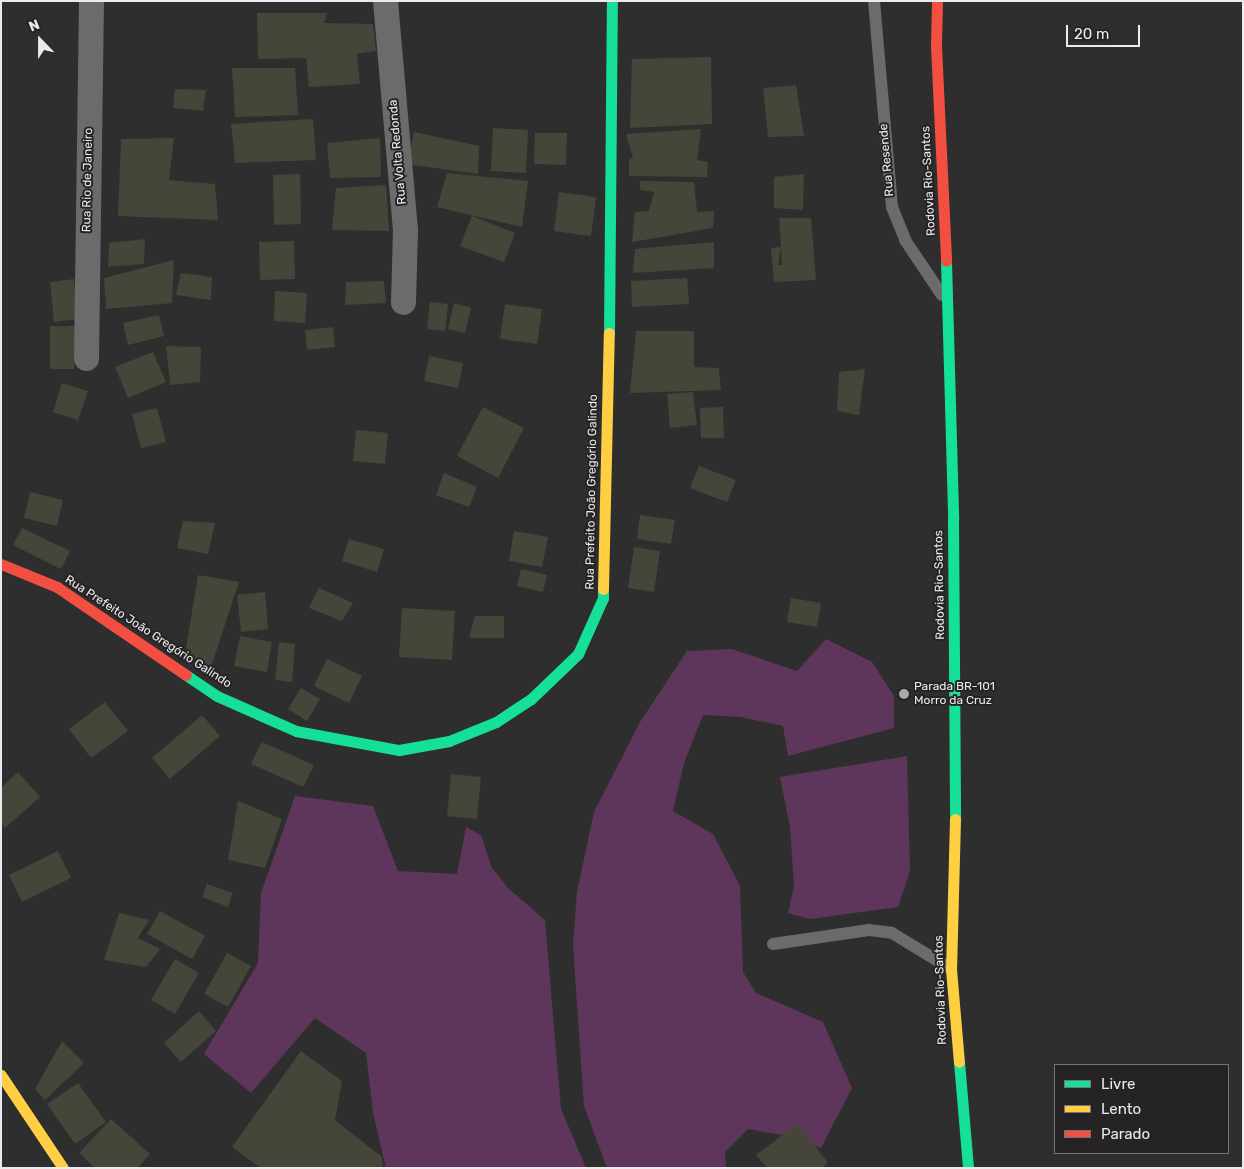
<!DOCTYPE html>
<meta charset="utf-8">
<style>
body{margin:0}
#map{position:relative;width:1244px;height:1169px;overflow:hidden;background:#2e2e2e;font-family:Rubik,sans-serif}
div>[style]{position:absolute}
.green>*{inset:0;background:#5f365b}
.building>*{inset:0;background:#454639}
.lane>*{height:12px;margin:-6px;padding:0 6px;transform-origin:6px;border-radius:6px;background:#6c6b6c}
.street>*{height:25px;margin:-12.5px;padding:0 12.5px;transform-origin:12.5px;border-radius:12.5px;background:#6c6b6c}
.fast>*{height:11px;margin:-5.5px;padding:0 5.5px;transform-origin:5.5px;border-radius:5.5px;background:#16e098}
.slow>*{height:11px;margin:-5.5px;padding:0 5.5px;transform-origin:5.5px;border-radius:5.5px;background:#ffcf43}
.jam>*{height:11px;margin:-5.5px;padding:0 5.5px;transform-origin:5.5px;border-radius:5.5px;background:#f24e42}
.dots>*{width:14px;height:14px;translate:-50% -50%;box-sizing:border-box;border:2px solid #262325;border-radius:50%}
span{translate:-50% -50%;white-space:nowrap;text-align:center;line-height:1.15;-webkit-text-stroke:4px #262325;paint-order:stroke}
.street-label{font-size:12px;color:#eceaec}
.poi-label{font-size:12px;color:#eceaec}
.left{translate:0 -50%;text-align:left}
.frame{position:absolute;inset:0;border:2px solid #eceaec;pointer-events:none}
.legend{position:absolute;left:1054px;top:1064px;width:175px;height:90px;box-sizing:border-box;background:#262325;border:1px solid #757375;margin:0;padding:6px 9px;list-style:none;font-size:15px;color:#eceaec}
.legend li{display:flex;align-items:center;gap:10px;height:25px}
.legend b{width:25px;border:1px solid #757375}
.north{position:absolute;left:15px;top:15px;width:50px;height:50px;-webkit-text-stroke:4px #262325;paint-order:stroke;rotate:338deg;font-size:14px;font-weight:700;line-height:20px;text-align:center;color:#eceaec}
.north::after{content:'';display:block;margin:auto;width:18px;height:22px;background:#eceaec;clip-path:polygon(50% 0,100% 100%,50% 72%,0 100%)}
.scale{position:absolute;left:1066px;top:25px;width:74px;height:22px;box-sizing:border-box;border:2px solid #eceaec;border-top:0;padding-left:6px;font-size:15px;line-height:18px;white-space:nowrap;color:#eceaec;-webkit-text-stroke:4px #262325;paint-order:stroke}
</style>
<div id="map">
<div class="green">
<i style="clip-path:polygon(826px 639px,872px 662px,894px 696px,894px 728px,788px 756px,783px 726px,741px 717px,703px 715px,684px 763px,673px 811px,713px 834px,740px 886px,743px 972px,756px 993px,823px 1022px,852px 1088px,821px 1148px,782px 1135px,748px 1129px,725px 1152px,726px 1168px,607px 1168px,584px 1106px,573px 945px,577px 892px,594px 812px,640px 722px,687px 651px,732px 649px,797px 671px)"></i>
<i style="clip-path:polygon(907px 756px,910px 871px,898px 907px,810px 919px,788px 913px,794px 886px,790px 827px,780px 777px)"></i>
<i style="clip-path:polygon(295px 796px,373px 806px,398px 871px,457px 874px,466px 827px,481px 835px,492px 868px,509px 889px,545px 920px,561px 1109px,586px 1168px,386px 1168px,373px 1113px,366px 1053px,315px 1018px,251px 1093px,204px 1054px,258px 963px,261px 893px)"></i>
</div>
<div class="building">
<i style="clip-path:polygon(257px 13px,327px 13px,324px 23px,373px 24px,376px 51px,357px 54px,360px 84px,309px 87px,306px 58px,258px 59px)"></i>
<i style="clip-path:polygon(711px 57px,712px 124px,630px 128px,632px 59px)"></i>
<i style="clip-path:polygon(232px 68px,295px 68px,298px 115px,235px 117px)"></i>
<i style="clip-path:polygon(796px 85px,804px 136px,768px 137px,763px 88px)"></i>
<i style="clip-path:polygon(175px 89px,206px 90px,203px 111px,173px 108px)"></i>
<i style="clip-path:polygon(313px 119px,316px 160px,235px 163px,231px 124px)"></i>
<i style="clip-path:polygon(493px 128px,528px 130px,526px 173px,491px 171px)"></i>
<i style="clip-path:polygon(701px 129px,697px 160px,708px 162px,707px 177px,629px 176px,629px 159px,633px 158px,626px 134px)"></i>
<i style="clip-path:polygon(414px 132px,479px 146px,478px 174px,407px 164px)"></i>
<i style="clip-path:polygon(535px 133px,567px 133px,566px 165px,534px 164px)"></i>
<i style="clip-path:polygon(174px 138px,169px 180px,215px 184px,218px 220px,118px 216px,121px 139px)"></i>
<i style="clip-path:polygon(380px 138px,381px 177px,330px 178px,327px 143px)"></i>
<i style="clip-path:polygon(447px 173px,528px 181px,522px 227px,437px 207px)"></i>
<i style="clip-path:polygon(300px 174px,301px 224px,274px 225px,273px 175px)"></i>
<i style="clip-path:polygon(804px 174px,803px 210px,774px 208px,774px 177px)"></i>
<i style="clip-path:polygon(640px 181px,694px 182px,697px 212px,714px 211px,713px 228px,632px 242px,635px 212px,649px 211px,654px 192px,640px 190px)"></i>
<i style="clip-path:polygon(386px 185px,389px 231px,332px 230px,336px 188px)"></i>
<i style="clip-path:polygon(559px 192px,596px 197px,591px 236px,554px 231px)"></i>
<i style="clip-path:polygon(472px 216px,515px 233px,504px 262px,460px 246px)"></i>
<i style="clip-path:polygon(779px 218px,811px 218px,816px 280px,774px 282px,771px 248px,781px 247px,778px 265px,782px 265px,781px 245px)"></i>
<i style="clip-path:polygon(145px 239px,144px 264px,108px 267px,109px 243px)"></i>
<i style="clip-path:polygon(294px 241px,295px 279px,260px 280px,259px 242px)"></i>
<i style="clip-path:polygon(714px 242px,714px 268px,633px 273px,635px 249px)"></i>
<i style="clip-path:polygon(174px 260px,172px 303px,106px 309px,104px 278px)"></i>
<i style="clip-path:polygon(181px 273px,212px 277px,211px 300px,176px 295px)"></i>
<i style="clip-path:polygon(687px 278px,689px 304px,632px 307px,631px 281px)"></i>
<i style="clip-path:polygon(74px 279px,78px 319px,54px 322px,50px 282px)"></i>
<i style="clip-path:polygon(384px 281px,386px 303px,345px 305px,346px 282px)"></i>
<i style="clip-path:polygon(275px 291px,307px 293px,305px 323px,274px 321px)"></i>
<i style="clip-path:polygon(430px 302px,448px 304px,445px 331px,427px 329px)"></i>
<i style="clip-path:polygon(454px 303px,471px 308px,465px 333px,448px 329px)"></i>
<i style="clip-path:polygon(505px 304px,542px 309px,537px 344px,500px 339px)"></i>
<i style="clip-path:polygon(159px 315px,164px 336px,128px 345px,123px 323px)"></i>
<i style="clip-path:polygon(50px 326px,75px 326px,74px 369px,50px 369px)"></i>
<i style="clip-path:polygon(333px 327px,335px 347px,307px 350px,305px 330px)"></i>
<i style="clip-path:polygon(636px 331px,694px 331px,694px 367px,719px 368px,721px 390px,630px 393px)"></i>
<i style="clip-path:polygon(166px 346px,201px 347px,200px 382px,170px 385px)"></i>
<i style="clip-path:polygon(153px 352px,166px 382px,128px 398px,115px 367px)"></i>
<i style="clip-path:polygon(429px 356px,463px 363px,458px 388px,424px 381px)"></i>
<i style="clip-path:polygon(865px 369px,859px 415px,837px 411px,839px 372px)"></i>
<i style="clip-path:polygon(62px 383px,88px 391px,78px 420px,53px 412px)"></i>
<i style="clip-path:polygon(693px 392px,697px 425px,670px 428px,667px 394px)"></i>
<i style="clip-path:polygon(483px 407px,524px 428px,498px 478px,457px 456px)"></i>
<i style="clip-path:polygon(723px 407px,724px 438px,701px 438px,700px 408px)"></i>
<i style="clip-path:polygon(157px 408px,166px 442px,141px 448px,132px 414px)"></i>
<i style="clip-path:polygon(356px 430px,388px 433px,385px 464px,353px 461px)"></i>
<i style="clip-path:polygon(699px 466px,736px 480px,727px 502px,690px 488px)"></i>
<i style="clip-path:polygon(444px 473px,477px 487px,469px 507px,436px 495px)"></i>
<i style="clip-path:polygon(30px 492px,63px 500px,57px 526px,24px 518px)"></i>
<i style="clip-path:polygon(640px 515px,675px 520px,671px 544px,637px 539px)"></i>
<i style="clip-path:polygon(183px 521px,215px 523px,208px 554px,177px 548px)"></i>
<i style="clip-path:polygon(22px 528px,70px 551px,61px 569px,13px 545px)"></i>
<i style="clip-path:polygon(514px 531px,548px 537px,542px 567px,509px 561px)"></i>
<i style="clip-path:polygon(349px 539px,384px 549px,377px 572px,342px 561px)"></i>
<i style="clip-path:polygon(634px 547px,660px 551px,654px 592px,628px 588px)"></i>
<i style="clip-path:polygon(521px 569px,547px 575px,543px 592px,517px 586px)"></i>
<i style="clip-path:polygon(198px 575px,239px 582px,210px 670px,185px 655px)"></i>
<i style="clip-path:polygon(319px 588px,353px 603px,342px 621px,309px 608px)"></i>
<i style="clip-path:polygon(265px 592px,268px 629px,241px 632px,237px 595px)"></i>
<i style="clip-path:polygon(791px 598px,821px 603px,817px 627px,787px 622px)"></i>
<i style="clip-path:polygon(402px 608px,455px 611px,452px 660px,399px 657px)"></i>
<i style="clip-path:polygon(475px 616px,504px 616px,504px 638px,469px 638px)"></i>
<i style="clip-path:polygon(240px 636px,272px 642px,267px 672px,234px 666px)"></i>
<i style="clip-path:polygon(279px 642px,295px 644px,292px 682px,275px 680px)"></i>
<i style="clip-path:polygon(327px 659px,362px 676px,349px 703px,314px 686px)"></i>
<i style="clip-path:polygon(301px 688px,320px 699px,307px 721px,288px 709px)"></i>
<i style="clip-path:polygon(105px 702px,128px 731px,91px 758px,69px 729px)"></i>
<i style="clip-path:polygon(202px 715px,220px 736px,170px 779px,152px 758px)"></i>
<i style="clip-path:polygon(262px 742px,314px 765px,303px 787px,251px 764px)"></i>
<i style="clip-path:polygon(18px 772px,40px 797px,5px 828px,1px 823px,1px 788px)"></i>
<i style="clip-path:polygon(451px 774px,481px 777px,477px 819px,447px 816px)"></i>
<i style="clip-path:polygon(238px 801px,282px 819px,265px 868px,228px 860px)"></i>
<i style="clip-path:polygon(58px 851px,71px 878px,22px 902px,9px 875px)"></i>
<i style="clip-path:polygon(207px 884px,233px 893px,228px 907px,202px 897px)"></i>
<i style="clip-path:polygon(160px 911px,205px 936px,192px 959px,147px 934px)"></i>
<i style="clip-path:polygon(119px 913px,149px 920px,138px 938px,160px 949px,146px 967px,104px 960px)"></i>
<i style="clip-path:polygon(227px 953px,251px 966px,228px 1007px,204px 994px)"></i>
<i style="clip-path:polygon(175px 959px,199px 973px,175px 1014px,151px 1000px)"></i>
<i style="clip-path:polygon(199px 1011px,216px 1031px,181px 1062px,164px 1043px)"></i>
<i style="clip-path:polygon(62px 1041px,84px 1063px,45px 1100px,35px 1089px)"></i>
<i style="clip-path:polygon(301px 1051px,342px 1081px,335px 1120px,382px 1157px,383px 1168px,261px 1168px,232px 1147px)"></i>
<i style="clip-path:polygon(78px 1083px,106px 1122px,75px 1144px,47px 1104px)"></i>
<i style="clip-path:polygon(111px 1119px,150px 1154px,138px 1168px,95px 1168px,79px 1153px)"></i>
<i style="clip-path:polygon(798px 1123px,828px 1163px,822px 1168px,767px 1168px,756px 1155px)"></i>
</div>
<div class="lane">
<i style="left:874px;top:1px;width:207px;rotate:85deg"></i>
<i style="left:892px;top:207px;width:35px;rotate:68deg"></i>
<i style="left:905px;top:240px;width:66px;rotate:56.1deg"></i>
<i style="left:773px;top:944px;width:97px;rotate:-8.3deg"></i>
<i style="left:869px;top:930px;width:23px;rotate:7deg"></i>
<i style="left:892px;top:933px;width:69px;rotate:31.4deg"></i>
</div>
<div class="street">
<i style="left:385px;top:1px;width:230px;rotate:85deg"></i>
<i style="left:405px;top:230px;width:72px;rotate:91.6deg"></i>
<i style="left:86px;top:358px;width:357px;rotate:-89.2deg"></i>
</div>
<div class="fast">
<i style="left:946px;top:261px;width:258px;rotate:88.4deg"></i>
<i style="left:953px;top:519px;width:300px;rotate:89.6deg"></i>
<i style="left:609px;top:333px;width:332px;rotate:-89.5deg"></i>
<i style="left:186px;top:675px;width:37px;rotate:34deg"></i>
<i style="left:217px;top:696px;width:86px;rotate:23.9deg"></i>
<i style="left:296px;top:731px;width:105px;rotate:10.5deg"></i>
<i style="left:399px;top:750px;width:51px;rotate:-10.2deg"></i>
<i style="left:449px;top:741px;width:51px;rotate:-22deg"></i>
<i style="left:496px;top:722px;width:42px;rotate:-33.3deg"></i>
<i style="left:531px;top:699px;width:65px;rotate:-43.8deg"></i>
<i style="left:578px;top:654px;width:61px;rotate:-65.9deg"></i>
<i style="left:603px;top:598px;width:9px;rotate:-90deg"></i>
<i style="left:959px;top:1062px;width:106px;rotate:85.1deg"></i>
</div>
<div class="slow">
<i style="left:603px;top:589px;width:256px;rotate:-88.7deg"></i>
<i style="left:955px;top:819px;width:150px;rotate:91.5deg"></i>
<i style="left:951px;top:969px;width:93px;rotate:85.1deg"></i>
<i style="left:1px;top:1075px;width:112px;rotate:56.3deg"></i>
</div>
<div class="jam">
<i style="left:937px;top:1px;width:45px;rotate:91.3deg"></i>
<i style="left:936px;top:46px;width:215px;rotate:87.3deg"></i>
<i style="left:1px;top:564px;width:61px;rotate:22.3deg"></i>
<i style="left:57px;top:587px;width:156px;rotate:34.3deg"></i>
</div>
<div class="dots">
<i style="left:904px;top:694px;background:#aaa8aa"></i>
</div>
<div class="street-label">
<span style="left:398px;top:152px;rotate:-95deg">Rua Volta Redonda</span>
<span style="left:887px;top:160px;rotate:-95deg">Rua Resende</span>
<span style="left:88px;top:180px;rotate:-89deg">Rua Rio de Janeiro</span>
<span style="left:929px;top:181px;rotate:-93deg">Rodovia Rio-Santos</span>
<span style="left:592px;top:492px;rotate:-89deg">Rua Prefeito João Gregório Galindo</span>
<span style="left:940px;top:585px;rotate:-91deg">Rodovia Rio-Santos</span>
<span style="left:148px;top:632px;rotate:33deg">Rua Prefeito João Gregório Galindo</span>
<span style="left:941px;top:990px;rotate:-92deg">Rodovia Rio-Santos</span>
</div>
<div class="poi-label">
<span class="left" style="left:914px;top:694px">Parada BR-101<br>Morro da Cruz</span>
</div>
<div class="frame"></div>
<ul class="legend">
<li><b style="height:6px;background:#16e098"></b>Livre</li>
<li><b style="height:6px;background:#ffcf43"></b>Lento</li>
<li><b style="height:6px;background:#f24e42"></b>Parado</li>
</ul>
<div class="north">N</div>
<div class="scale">20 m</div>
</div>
